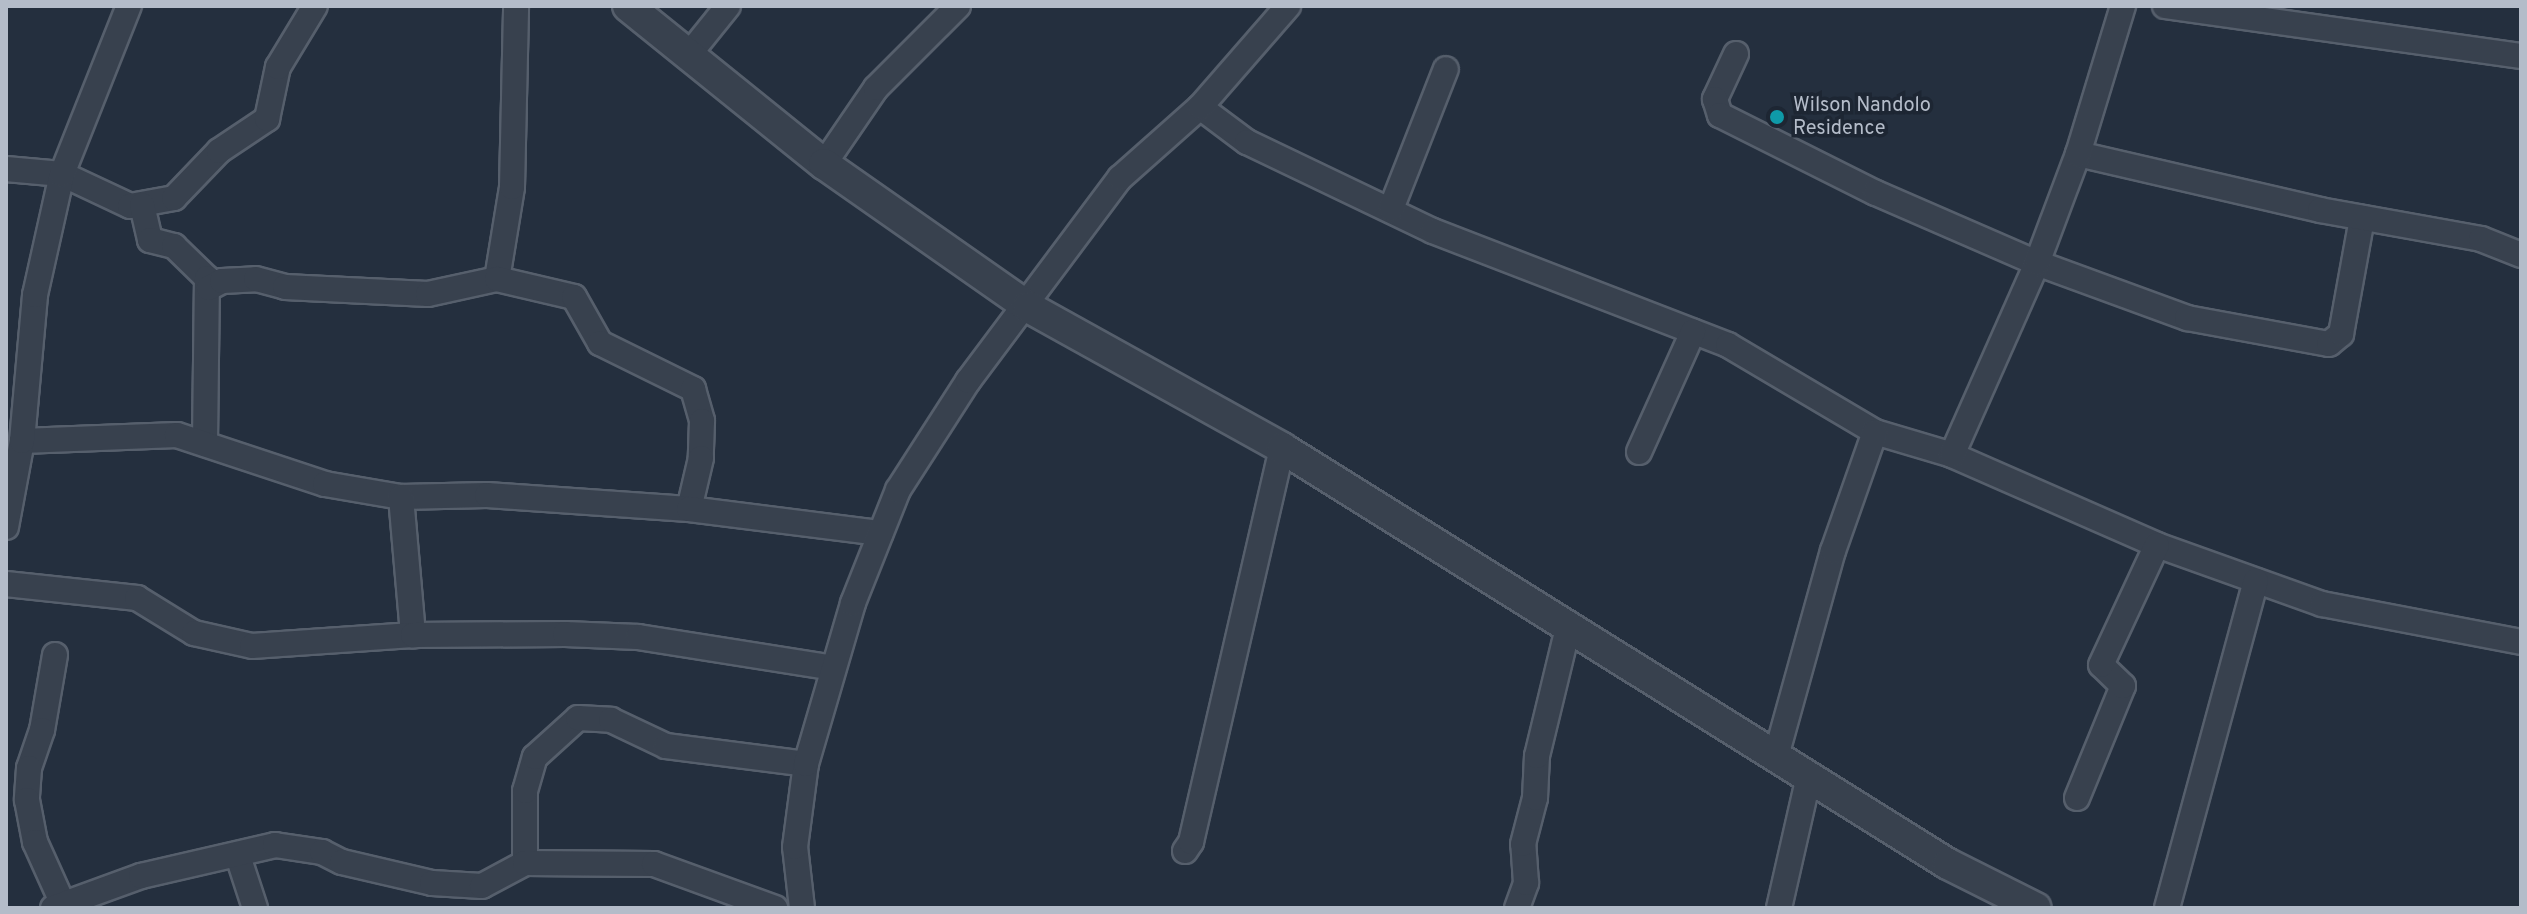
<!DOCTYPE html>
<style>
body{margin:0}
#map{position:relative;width:2527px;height:914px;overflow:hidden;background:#242f3e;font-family:Overpass,sans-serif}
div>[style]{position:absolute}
.roads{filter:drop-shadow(2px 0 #565f6c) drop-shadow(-2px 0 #565f6c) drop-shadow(0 2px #565f6c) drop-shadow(0 -2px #565f6c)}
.minor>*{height:24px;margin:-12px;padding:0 12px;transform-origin:12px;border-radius:12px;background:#38414e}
.tertiary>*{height:30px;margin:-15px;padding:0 15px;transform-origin:15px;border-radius:15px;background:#38414e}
.dots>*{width:22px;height:22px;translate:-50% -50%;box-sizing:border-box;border:4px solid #1d2633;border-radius:50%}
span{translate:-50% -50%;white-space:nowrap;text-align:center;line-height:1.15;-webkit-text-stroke:7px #1d2633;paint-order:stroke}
.poi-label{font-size:20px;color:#b4bcc9}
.left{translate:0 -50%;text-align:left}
.frame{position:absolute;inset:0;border:8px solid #b4bcc9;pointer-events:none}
</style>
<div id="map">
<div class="roads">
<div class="minor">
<i style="left:2165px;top:6px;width:359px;rotate:8deg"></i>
<i style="left:1736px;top:54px;width:50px;rotate:115deg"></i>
<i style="left:1715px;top:99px;width:17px;rotate:73deg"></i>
<i style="left:1720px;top:115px;width:174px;rotate:26.6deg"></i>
<i style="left:1876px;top:193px;width:176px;rotate:23.5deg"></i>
<i style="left:2037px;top:263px;width:160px;rotate:20.1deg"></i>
<i style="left:2187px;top:318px;width:144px;rotate:10.4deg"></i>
<i style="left:2329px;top:344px;width:16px;rotate:-40deg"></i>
<i style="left:2341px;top:334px;width:118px;rotate:-79.7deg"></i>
<i style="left:687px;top:57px;width:65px;rotate:-51.2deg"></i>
<i style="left:1200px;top:107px;width:59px;rotate:36.7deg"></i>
<i style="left:1247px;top:142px;width:206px;rotate:25.6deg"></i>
<i style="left:1433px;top:231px;width:316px;rotate:21.1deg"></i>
<i style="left:1728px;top:345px;width:171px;rotate:30.6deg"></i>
<i style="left:1875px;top:432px;width:80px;rotate:16.6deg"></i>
<i style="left:1952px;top:455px;width:224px;rotate:23.7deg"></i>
<i style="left:2157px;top:545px;width:175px;rotate:19.7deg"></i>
<i style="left:2322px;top:604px;width:203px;rotate:10.8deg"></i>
<i style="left:2078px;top:154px;width:248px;rotate:13deg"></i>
<i style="left:2320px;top:210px;width:164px;rotate:10.2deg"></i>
<i style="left:2481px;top:239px;width:43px;rotate:21.8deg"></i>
<i style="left:824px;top:164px;width:92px;rotate:-55.6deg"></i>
<i style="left:876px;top:88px;width:116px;rotate:-45deg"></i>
<i style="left:6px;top:169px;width:56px;rotate:5.1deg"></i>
<i style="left:62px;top:174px;width:75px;rotate:25.2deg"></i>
<i style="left:130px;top:206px;width:45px;rotate:-10.3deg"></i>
<i style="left:174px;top:198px;width:65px;rotate:-46.2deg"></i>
<i style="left:219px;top:151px;width:58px;rotate:-33.7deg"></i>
<i style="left:267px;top:119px;width:53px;rotate:-78.1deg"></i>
<i style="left:278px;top:67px;width:71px;rotate:-58.8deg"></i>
<i style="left:142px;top:205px;width:36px;rotate:77deg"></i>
<i style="left:150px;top:240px;width:25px;rotate:14deg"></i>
<i style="left:174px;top:246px;width:46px;rotate:44.1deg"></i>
<i style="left:207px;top:278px;width:166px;rotate:90.7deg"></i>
<i style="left:1391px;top:209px;width:150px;rotate:-68.6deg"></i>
<i style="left:497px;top:279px;width:93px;rotate:-80.7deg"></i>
<i style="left:512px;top:187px;width:181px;rotate:-88.7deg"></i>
<i style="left:209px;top:288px;width:15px;rotate:-28deg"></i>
<i style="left:222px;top:281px;width:34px;rotate:-3deg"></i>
<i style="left:256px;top:279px;width:30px;rotate:15deg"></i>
<i style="left:285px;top:287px;width:143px;rotate:2.8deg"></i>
<i style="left:428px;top:294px;width:71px;rotate:-12.3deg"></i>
<i style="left:497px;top:279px;width:79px;rotate:13.2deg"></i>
<i style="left:574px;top:297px;width:53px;rotate:60.5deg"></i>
<i style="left:600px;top:343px;width:104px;rotate:26.3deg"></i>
<i style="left:693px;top:389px;width:33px;rotate:74deg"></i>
<i style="left:702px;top:421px;width:37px;rotate:92deg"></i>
<i style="left:701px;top:458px;width:52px;rotate:103.2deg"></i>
<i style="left:22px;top:441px;width:155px;rotate:-2.2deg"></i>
<i style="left:177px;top:435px;width:156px;rotate:18.3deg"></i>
<i style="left:325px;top:484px;width:77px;rotate:9.7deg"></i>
<i style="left:401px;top:497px;width:86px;rotate:-1.3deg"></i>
<i style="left:487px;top:495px;width:202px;rotate:4deg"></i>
<i style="left:689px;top:509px;width:193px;rotate:7.2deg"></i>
<i style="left:1639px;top:452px;width:132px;rotate:-65.8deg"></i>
<i style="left:1952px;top:455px;width:210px;rotate:-66.1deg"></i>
<i style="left:2037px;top:263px;width:116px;rotate:-69.4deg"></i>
<i style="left:2078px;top:154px;width:155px;rotate:-73.1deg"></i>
<i style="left:401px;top:497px;width:139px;rotate:85deg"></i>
<i style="left:6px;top:527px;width:87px;rotate:-79.5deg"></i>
<i style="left:22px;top:441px;width:147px;rotate:-84.9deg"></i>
<i style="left:35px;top:295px;width:124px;rotate:-77.4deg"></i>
<i style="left:62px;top:174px;width:181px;rotate:-68.3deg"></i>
<i style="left:6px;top:584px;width:132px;rotate:6.1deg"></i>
<i style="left:137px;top:598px;width:67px;rotate:31.6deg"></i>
<i style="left:194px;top:633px;width:59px;rotate:12.6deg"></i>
<i style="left:252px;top:646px;width:161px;rotate:-3.9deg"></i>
<i style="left:413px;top:635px;width:152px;rotate:-0.4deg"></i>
<i style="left:565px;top:634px;width:73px;rotate:2.4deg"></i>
<i style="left:638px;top:637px;width:197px;rotate:9deg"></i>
<i style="left:55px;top:655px;width:76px;rotate:99.8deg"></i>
<i style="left:42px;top:730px;width:40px;rotate:108.9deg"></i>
<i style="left:29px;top:768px;width:32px;rotate:94deg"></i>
<i style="left:27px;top:800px;width:43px;rotate:79.2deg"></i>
<i style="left:35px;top:842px;width:68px;rotate:65.7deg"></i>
<i style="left:1776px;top:756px;width:213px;rotate:-74.5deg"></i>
<i style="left:1833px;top:551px;width:126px;rotate:-70.6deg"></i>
<i style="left:2077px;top:798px;width:121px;rotate:-67.7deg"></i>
<i style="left:2123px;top:686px;width:30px;rotate:-136deg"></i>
<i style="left:2101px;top:665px;width:132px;rotate:-65deg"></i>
<i style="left:1185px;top:851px;width:11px;rotate:-56deg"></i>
<i style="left:1191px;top:842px;width:404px;rotate:-77deg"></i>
<i style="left:238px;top:856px;width:55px;rotate:71.9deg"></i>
<i style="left:525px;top:863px;width:72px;rotate:-90deg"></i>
<i style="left:525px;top:791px;width:35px;rotate:-74deg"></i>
<i style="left:535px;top:757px;width:58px;rotate:-42.2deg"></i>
<i style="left:578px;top:718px;width:33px;rotate:3deg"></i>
<i style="left:611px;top:720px;width:61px;rotate:25.3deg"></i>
<i style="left:666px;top:746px;width:141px;rotate:7.3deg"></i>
<i style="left:53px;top:908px;width:94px;rotate:-20deg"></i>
<i style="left:141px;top:876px;width:138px;rotate:-13deg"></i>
<i style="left:275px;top:845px;width:48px;rotate:8.5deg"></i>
<i style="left:322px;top:852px;width:22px;rotate:27deg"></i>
<i style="left:342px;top:862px;width:92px;rotate:13.1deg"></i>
<i style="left:432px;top:883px;width:50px;rotate:3.4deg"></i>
<i style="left:482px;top:886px;width:49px;rotate:-28.1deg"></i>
<i style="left:525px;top:863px;width:129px;rotate:0.4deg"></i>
<i style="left:654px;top:864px;width:129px;rotate:20deg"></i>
<i style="left:802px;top:908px;width:61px;rotate:-96.5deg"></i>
<i style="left:795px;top:847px;width:84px;rotate:-82.5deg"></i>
<i style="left:806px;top:764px;width:168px;rotate:-73.7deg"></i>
<i style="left:853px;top:603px;width:122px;rotate:-68.3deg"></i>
<i style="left:898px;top:490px;width:130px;rotate:-57.3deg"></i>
<i style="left:968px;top:381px;width:254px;rotate:-53.2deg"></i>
<i style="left:1120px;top:178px;width:107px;rotate:-41.6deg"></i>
<i style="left:1200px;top:107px;width:134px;rotate:-48.9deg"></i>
<i style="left:1517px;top:908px;width:27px;rotate:-70deg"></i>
<i style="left:1526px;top:883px;width:39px;rotate:-94deg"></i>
<i style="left:1523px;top:844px;width:48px;rotate:-75.4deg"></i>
<i style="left:1535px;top:798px;width:42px;rotate:-87.3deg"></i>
<i style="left:1537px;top:756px;width:136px;rotate:-76.4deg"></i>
<i style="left:1779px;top:908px;width:135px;rotate:-77.2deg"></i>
<i style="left:2167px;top:908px;width:339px;rotate:-74.8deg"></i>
</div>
<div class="tertiary">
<i style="left:628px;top:6px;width:252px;rotate:38.9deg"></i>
<i style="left:824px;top:164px;width:249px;rotate:35deg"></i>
<i style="left:1028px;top:307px;width:291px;rotate:29deg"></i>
<i style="left:1282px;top:448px;width:785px;rotate:31.99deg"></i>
<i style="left:1948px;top:864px;width:98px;rotate:26.6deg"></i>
</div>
</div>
<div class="dots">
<i style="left:1777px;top:117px;background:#0f9aa8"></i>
</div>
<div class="poi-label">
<span class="left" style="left:1793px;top:118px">Wilson Nandolo<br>Residence</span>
</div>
<div class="frame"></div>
</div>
